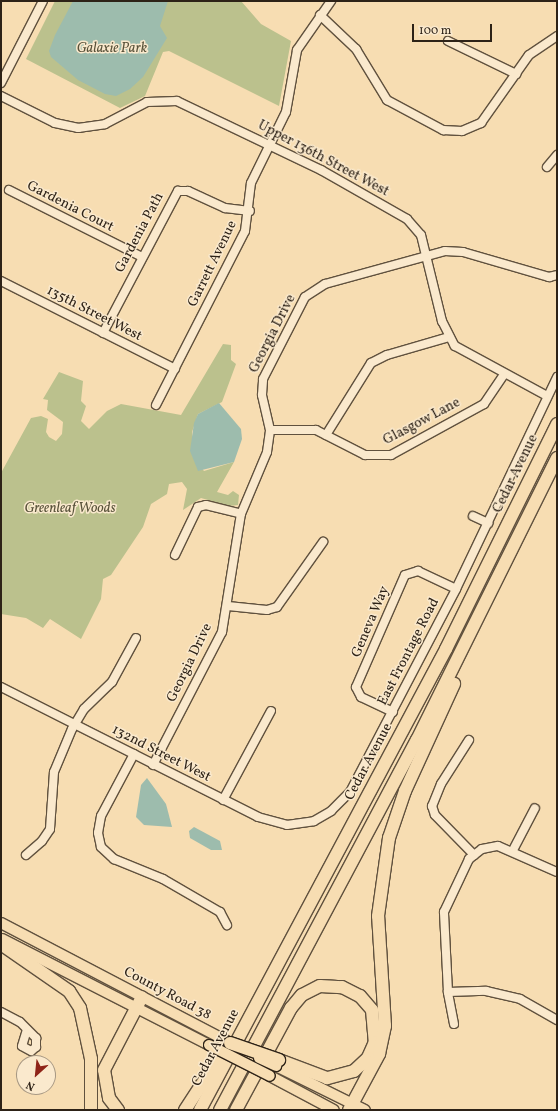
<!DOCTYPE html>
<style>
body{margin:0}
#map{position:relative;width:558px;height:1111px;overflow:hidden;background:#f7ddb2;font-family:Vollkorn,serif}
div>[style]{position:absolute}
.green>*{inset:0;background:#bbc18d}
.water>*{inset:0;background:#9dbcad}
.roads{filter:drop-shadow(1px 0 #60513e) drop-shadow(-1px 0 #60513e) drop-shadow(0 1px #60513e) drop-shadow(0 -1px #60513e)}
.minor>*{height:8px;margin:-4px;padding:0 4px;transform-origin:4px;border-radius:4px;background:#fae9cd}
.major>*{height:10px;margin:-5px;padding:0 5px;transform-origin:5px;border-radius:5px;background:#f7ddb2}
.highway>*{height:12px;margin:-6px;padding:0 6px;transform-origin:6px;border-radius:6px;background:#f7ddb2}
.bridges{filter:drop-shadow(1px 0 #2d2217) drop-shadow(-1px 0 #2d2217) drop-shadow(0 1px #2d2217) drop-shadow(0 -1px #2d2217)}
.major-bridge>*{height:10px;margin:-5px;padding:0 5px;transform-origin:5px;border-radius:5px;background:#f7ddb2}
.highway-bridge>*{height:12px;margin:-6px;padding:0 6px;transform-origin:6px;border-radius:6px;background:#f7ddb2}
span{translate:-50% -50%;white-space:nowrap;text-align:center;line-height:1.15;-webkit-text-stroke:3px #fae9cd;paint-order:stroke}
.park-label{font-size:14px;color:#58523a;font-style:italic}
.street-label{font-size:14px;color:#2d2217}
.frame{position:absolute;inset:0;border:2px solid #2d2217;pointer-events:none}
.north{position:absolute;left:16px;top:1055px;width:40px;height:40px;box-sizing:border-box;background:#fae9cd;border:1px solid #a89984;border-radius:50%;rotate:207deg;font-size:11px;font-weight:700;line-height:16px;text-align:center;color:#2d2217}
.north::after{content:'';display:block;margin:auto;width:14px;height:18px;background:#8f2418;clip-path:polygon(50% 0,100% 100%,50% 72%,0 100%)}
.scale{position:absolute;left:412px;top:24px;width:80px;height:18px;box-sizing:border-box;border:2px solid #2d2217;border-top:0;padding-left:5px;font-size:12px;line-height:14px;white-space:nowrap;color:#2d2217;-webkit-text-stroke:3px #fae9cd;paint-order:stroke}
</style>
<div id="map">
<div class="green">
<i style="clip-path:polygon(55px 1px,241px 1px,261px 24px,291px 41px,279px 106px,169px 51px,163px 52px,145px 96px,120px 108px,26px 59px)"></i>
<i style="clip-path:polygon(223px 344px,231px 345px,231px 360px,236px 364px,222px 402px,198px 414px,192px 432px,194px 459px,204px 471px,234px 462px,217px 492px,228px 495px,233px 491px,239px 495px,238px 505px,229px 506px,201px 498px,183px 510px,187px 489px,182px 482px,169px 484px,167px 494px,151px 504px,143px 527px,111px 575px,103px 579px,101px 599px,81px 639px,50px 619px,43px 628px,26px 618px,1px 614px,1px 473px,31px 418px,41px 416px,48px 419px,46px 432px,49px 437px,56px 441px,62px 434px,63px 422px,47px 410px,48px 400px,43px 399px,59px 372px,83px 381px,81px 401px,86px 406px,81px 421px,89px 429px,107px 411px,121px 404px,181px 415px)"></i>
</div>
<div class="water">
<i style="clip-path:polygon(73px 1px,168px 1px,160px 26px,167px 38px,143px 77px,130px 89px,116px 96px,105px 94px,78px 80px,51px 57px,49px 51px,55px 35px)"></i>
<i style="clip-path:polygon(219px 403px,241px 429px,242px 439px,234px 462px,198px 471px,190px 451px,194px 423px,198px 414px)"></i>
<i style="clip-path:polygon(147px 778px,166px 804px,172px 827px,144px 825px,136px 817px,141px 785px)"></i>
<i style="clip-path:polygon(194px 827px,220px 841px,222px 850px,211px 850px,190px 838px,189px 831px)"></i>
</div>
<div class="roads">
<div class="minor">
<i style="left:320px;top:15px;width:50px;rotate:43.4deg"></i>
<i style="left:356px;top:49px;width:60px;rotate:58.7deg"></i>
<i style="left:387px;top:100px;width:64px;rotate:28.2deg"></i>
<i style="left:443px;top:130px;width:19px;rotate:3deg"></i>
<i style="left:462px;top:131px;width:21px;rotate:-23deg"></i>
<i style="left:481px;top:123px;width:83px;rotate:-54.8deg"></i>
<i style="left:529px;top:55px;width:34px;rotate:-34deg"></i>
<i style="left:448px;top:41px;width:76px;rotate:25.9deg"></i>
<i style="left:1px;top:83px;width:92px;rotate:-62.9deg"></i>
<i style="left:1px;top:96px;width:60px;rotate:26.6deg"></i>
<i style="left:55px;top:123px;width:24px;rotate:12deg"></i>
<i style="left:78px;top:128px;width:27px;rotate:-8deg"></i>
<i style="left:105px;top:124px;width:47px;rotate:-27.6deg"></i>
<i style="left:147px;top:102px;width:30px;rotate:-2deg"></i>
<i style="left:177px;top:101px;width:160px;rotate:25.6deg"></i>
<i style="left:321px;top:170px;width:99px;rotate:29.7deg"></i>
<i style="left:407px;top:219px;width:21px;rotate:49deg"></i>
<i style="left:421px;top:235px;width:89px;rotate:76.3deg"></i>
<i style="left:442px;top:321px;width:28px;rotate:63deg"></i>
<i style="left:455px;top:346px;width:105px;rotate:28.5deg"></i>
<i style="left:547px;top:167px;width:16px;rotate:-50deg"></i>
<i style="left:9px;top:190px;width:149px;rotate:26.7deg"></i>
<i style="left:1px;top:281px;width:195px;rotate:26.8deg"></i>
<i style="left:103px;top:333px;width:161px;rotate:-62.2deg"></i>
<i style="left:178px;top:191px;width:10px"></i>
<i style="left:188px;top:191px;width:41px;rotate:24.7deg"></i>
<i style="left:225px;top:208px;width:25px;rotate:7deg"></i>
<i style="left:156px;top:405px;width:195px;rotate:-62.9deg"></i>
<i style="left:245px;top:231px;width:48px;rotate:-82.9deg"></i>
<i style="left:251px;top:183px;width:79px;rotate:-63.8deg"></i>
<i style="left:286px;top:112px;width:63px;rotate:-79.9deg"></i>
<i style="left:297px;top:50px;width:60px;rotate:-55.2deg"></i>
<i style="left:270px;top:430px;width:46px"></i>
<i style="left:316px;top:430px;width:55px;rotate:27deg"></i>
<i style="left:365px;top:455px;width:26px"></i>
<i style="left:391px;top:455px;width:106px;rotate:-28.7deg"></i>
<i style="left:484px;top:404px;width:36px;rotate:-56deg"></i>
<i style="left:326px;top:435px;width:85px;rotate:-58deg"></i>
<i style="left:371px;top:363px;width:18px;rotate:-27deg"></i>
<i style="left:387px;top:355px;width:65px;rotate:-16.2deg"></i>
<i style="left:473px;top:516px;width:17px;rotate:25deg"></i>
<i style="left:175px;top:555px;width:53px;rotate:-64.4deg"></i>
<i style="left:198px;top:507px;width:8px;rotate:-14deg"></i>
<i style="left:206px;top:505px;width:36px;rotate:14deg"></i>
<i style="left:228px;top:606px;width:39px;rotate:6deg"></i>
<i style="left:267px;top:610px;width:10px;rotate:-17deg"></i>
<i style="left:277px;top:607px;width:80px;rotate:-54.7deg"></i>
<i style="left:1px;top:687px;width:288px;rotate:26.8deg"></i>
<i style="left:258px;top:817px;width:30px;rotate:15deg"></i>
<i style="left:287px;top:825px;width:27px;rotate:-8deg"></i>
<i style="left:314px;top:821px;width:20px;rotate:-30deg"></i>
<i style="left:331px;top:811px;width:27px;rotate:-45deg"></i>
<i style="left:350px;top:792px;width:229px;rotate:-62.4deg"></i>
<i style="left:456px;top:589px;width:235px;rotate:-64.5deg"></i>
<i style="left:393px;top:712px;width:35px;rotate:-155deg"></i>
<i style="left:361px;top:697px;width:11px;rotate:-117deg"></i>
<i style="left:356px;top:687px;width:122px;rotate:-66.4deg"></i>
<i style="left:405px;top:575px;width:14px;rotate:-17deg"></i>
<i style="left:418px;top:571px;width:42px;rotate:25.3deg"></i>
<i style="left:469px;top:740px;width:52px;rotate:122.5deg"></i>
<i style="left:441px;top:784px;width:24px;rotate:112deg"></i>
<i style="left:432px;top:806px;width:9px;rotate:72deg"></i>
<i style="left:435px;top:815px;width:56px;rotate:45.7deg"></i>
<i style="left:134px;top:754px;width:70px;rotate:118deg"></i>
<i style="left:101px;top:816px;width:17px;rotate:100deg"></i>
<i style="left:98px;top:833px;width:14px;rotate:78deg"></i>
<i style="left:101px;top:847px;width:18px;rotate:43deg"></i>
<i style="left:114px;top:859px;width:53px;rotate:22.2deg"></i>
<i style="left:163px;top:879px;width:66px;rotate:30.1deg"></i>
<i style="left:220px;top:912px;width:15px;rotate:62deg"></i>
<i style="left:153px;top:765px;width:150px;rotate:-62.6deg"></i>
<i style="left:222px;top:632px;width:120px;rotate:-80.9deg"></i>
<i style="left:241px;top:514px;width:67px;rotate:-67.2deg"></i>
<i style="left:267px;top:452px;width:22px;rotate:-82deg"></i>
<i style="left:270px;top:430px;width:36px;rotate:-103deg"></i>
<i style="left:262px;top:395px;width:16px;rotate:-86deg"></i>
<i style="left:263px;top:379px;width:92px;rotate:-62.9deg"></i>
<i style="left:305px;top:297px;width:24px;rotate:-33deg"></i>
<i style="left:325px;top:284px;width:124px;rotate:-15.4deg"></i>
<i style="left:445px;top:251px;width:18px;rotate:3deg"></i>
<i style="left:463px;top:252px;width:90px;rotate:16.2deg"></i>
<i style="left:549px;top:277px;width:8px;rotate:-14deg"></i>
<i style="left:223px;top:800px;width:101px;rotate:-61.7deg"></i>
<i style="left:513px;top:850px;width:47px;rotate:-62.4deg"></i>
<i style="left:26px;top:855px;width:21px;rotate:-41deg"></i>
<i style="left:42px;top:841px;width:14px;rotate:-56deg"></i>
<i style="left:50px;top:829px;width:57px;rotate:-86deg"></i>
<i style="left:54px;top:772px;width:47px;rotate:-67.3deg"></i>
<i style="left:72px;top:729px;width:23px;rotate:-59deg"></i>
<i style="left:84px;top:709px;width:39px;rotate:-44deg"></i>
<i style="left:112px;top:682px;width:50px;rotate:-61.4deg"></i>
<i style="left:448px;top:992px;width:38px;rotate:-2deg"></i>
<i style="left:486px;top:991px;width:35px;rotate:13deg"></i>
<i style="left:520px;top:999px;width:43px;rotate:29.6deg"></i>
<i style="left:1px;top:1012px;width:21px;rotate:28deg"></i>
<i style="left:20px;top:1022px;width:23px;rotate:45deg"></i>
<i style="left:36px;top:1038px;width:9px;rotate:90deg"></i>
<i style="left:36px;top:1047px;width:6px;rotate:141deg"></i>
<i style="left:31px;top:1051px;width:10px;rotate:-151deg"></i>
<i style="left:22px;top:1046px;width:17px;rotate:-73deg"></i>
<i style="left:454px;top:1024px;width:33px;rotate:-101deg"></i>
<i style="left:448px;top:992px;width:80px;rotate:-92.9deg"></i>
<i style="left:444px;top:912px;width:59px;rotate:-64.7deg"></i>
<i style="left:469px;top:859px;width:16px;rotate:-38deg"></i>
<i style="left:482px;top:849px;width:16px;rotate:-11deg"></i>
<i style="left:498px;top:846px;width:64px;rotate:23.8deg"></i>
</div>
<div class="major">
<i style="left:1px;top:923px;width:255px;rotate:27.6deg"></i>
<i style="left:2px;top:939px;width:233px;rotate:27.1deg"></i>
<i style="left:276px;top:1066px;width:99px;rotate:26.3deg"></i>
<i style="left:270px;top:1076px;width:72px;rotate:28deg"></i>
</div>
<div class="highway">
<i style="left:1px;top:944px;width:83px;rotate:34.7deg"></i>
<i style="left:69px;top:991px;width:20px;rotate:57deg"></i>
<i style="left:80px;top:1008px;width:52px;rotate:77.8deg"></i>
<i style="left:91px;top:1059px;width:51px;rotate:90deg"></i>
<i style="left:118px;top:1110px;width:15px;rotate:-127deg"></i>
<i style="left:109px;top:1098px;width:28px;rotate:-100deg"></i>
<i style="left:104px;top:1070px;width:82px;rotate:-62.5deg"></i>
<i style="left:185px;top:1110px;width:75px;rotate:-56.9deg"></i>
<i style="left:200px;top:1110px;width:523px;rotate:-61.91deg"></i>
<i style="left:446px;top:649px;width:251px;rotate:-63.7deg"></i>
<i style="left:220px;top:1110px;width:419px;rotate:-62deg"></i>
<i style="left:417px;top:740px;width:315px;rotate:-63.6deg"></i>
<i style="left:236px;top:1110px;width:116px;rotate:-61.7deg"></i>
<i style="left:291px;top:1008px;width:17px;rotate:-50deg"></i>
<i style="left:302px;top:995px;width:20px;rotate:-27deg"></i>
<i style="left:320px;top:986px;width:22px;rotate:3deg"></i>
<i style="left:342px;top:987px;width:20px;rotate:27deg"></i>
<i style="left:360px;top:996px;width:18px;rotate:49deg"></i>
<i style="left:372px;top:1010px;width:32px;rotate:85deg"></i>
<i style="left:375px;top:1042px;width:17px;rotate:114deg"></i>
<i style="left:368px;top:1058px;width:19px;rotate:137deg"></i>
<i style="left:354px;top:1071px;width:28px;rotate:165deg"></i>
<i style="left:327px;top:1078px;width:51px;rotate:-159.4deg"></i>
<i style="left:349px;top:1110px;width:64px;rotate:-61.8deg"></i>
<i style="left:379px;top:1054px;width:29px;rotate:-78deg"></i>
<i style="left:385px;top:1026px;width:110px;rotate:-93.6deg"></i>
<i style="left:378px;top:916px;width:79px;rotate:-82deg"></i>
<i style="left:389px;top:838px;width:50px;rotate:-71.2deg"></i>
<i style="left:405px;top:791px;width:118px;rotate:-65.4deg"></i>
</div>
</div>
<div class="bridges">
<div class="major-bridge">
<i style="left:209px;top:1045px;width:68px;rotate:26.9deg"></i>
<i style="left:259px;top:1058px;width:19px;rotate:25deg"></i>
</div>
<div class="highway-bridge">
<i style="left:230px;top:1043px;width:52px;rotate:19.1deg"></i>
</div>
</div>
<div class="park-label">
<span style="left:112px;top:49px">Galaxie Park</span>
<span style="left:70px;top:509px">Greenleaf Woods</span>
</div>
<div class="street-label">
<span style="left:323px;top:159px;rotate:28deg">Upper 136th Street West</span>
<span style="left:70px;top:207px;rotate:27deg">Gardenia Court</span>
<span style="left:140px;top:233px;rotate:-62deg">Gardenia Path</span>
<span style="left:213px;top:264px;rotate:-64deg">Garrett Avenue</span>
<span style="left:94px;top:314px;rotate:27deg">135th Street West</span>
<span style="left:273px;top:334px;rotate:-63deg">Georgia Drive</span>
<span style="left:422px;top:422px;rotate:-28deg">Glasgow Lane</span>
<span style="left:516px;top:474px;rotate:-64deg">Cedar Avenue</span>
<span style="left:371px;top:622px;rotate:-67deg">Geneva Way</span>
<span style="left:409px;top:652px;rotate:-63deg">East Frontage Road</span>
<span style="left:190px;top:663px;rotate:-64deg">Georgia Drive</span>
<span style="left:161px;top:754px;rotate:27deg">132nd Street West</span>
<span style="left:369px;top:762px;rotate:-62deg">Cedar Avenue</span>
<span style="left:167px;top:994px;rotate:28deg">County Road 38</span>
<span style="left:216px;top:1048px;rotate:-62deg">Cedar Avenue</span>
</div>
<div class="frame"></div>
<div class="north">N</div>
<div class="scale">100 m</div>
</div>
